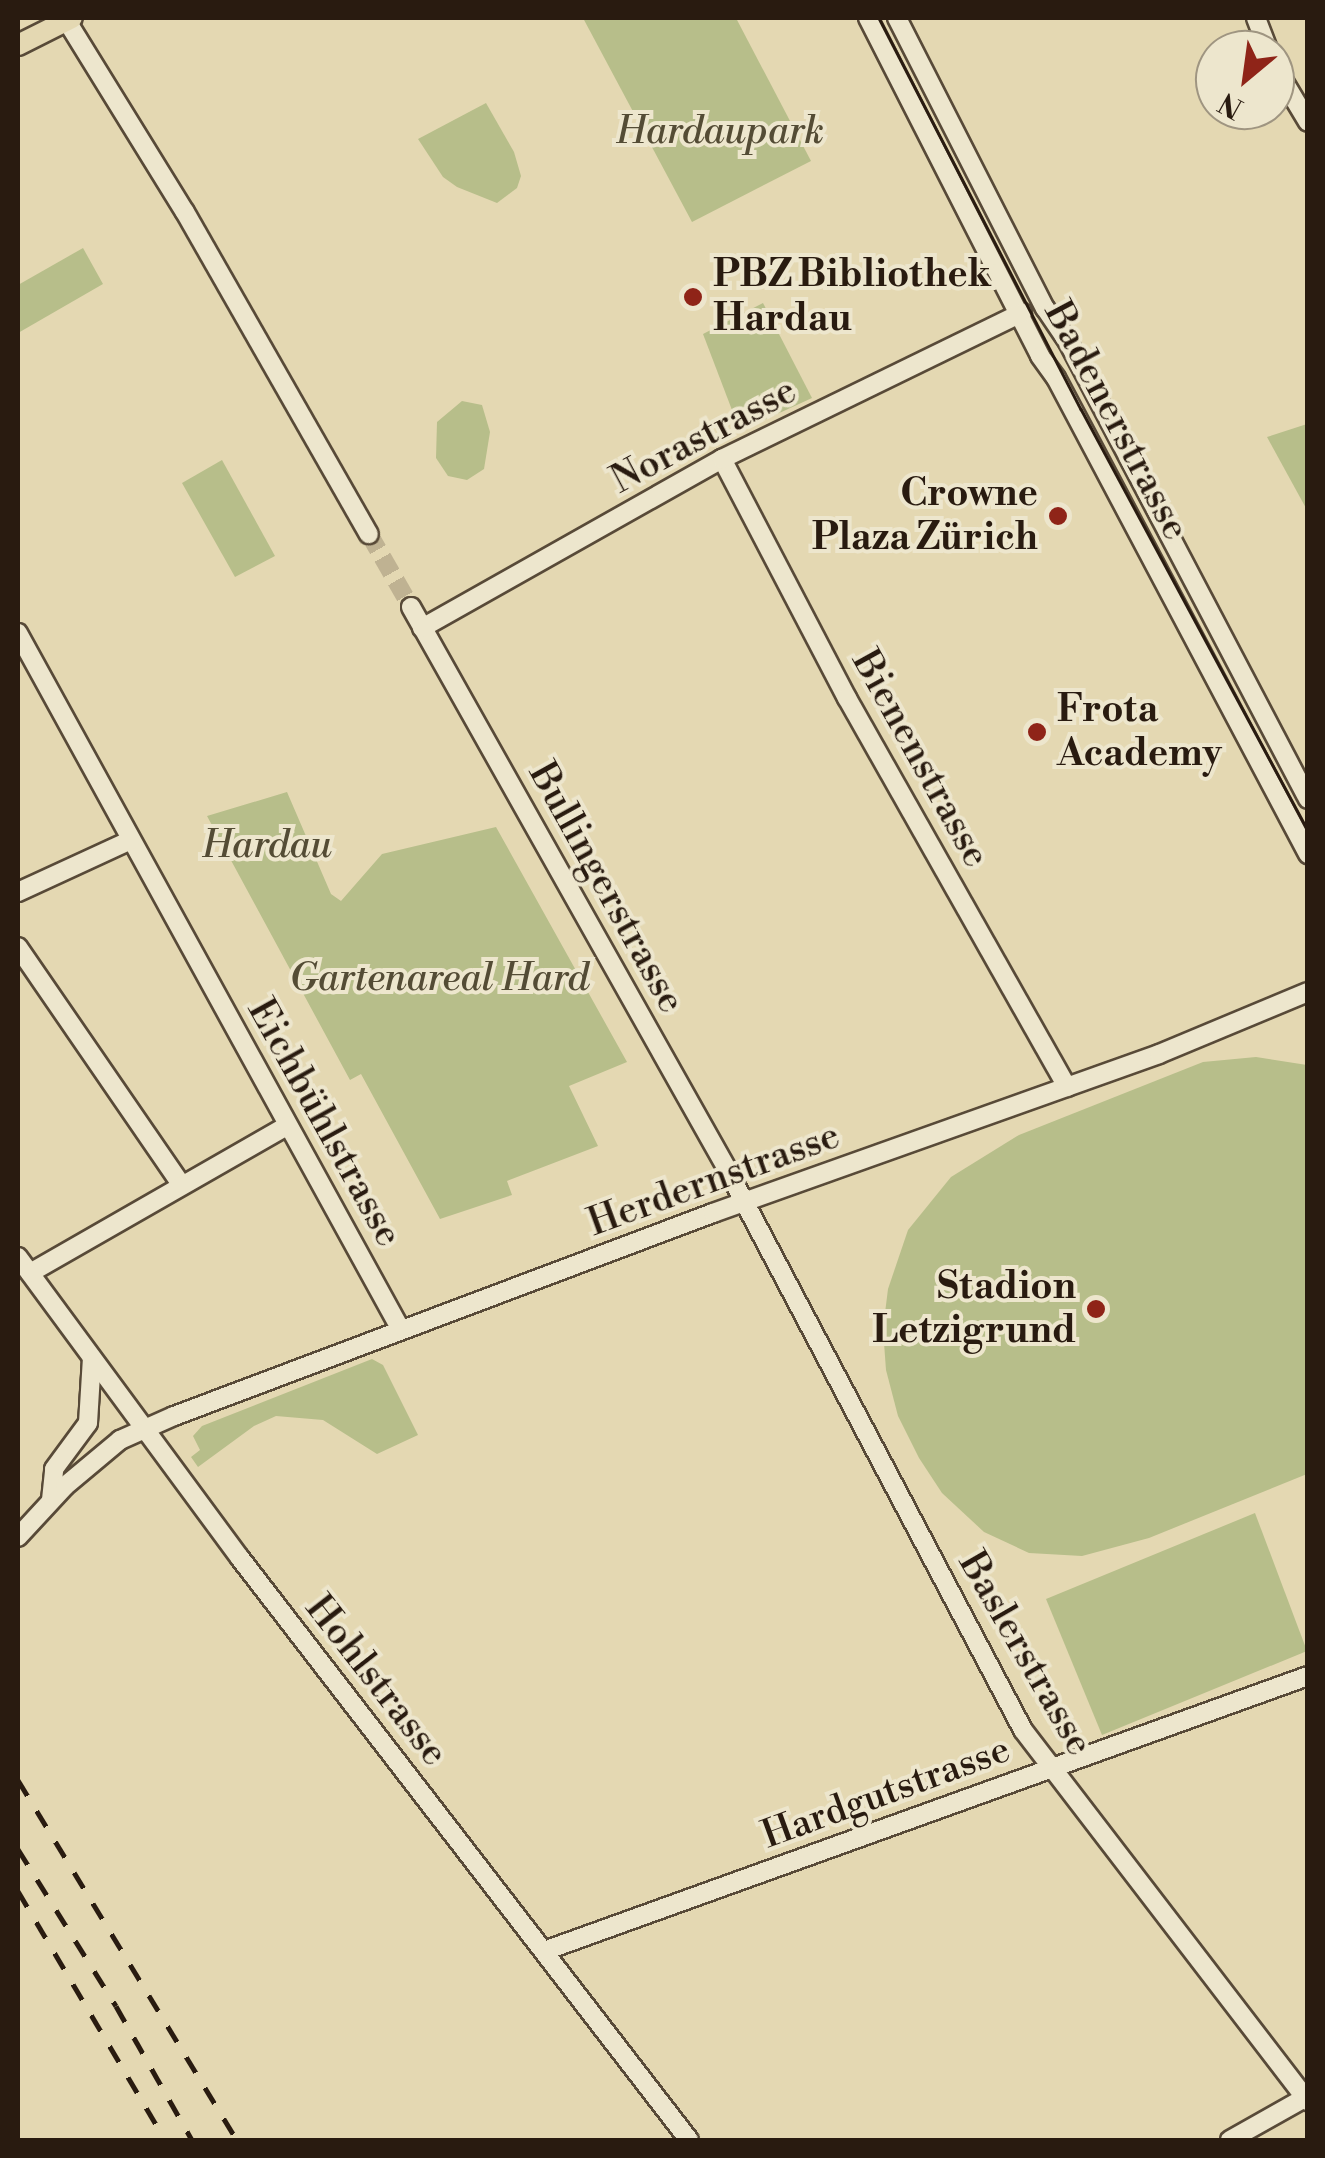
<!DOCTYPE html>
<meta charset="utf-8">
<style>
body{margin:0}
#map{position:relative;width:1325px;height:2158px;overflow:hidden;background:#e4d8b2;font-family:"Libre Bodoni",serif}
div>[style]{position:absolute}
.green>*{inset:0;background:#b7be8a}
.minor-tunnel>*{height:18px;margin-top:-9px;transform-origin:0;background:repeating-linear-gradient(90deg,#bfb292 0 18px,transparent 0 27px)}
.roads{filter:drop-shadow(2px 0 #584a38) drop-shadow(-2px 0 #584a38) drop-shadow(0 2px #584a38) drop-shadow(0 -2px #584a38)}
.minor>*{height:18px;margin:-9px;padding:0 9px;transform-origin:9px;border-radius:9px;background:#ede6cd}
.major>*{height:20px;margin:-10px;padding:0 10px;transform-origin:10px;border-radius:10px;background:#e4d8b2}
.tram>*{height:2.5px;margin:-1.25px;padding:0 1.25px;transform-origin:1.25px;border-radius:1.25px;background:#291b10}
.rail>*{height:5px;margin-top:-2.5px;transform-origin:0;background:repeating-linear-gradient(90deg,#291b10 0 18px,transparent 0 36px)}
.dots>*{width:28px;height:28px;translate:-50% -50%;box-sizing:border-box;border:5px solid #ede6cd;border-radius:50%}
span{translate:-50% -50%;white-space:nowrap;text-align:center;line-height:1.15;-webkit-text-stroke:8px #ede6cd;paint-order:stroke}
.park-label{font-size:38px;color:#544c35;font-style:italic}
.poi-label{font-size:38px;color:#291b10;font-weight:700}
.left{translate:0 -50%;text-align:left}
.right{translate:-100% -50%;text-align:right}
.street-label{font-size:38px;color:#291b10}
.frame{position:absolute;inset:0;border:20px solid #291b10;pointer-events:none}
.north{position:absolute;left:1195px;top:30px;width:100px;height:100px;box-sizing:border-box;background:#ede6cd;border:2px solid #9f9581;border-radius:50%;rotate:209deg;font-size:28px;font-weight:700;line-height:40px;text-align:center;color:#291b10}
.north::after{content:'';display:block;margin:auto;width:35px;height:45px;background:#8f2418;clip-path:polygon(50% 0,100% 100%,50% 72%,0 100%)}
</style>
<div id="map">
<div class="green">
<i style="clip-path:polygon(583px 18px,736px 18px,811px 161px,692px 222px)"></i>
<i style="clip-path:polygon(486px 103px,514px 152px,521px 176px,517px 188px,497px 203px,457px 187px,443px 177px,418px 139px)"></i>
<i style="clip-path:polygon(83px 248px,103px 284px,18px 333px,18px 285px)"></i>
<i style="clip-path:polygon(763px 303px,812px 398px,740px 431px,703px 334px)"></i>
<i style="clip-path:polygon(462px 401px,482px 405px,490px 432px,484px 469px,467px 480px,448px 476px,436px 458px,437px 422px)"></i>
<i style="clip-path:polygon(1307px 424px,1308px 424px,1307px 510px,1267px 437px)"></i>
<i style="clip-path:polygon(222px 460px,275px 556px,235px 577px,182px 483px)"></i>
<i style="clip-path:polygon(287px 792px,331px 894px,341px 901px,382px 854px,496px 827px,627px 1062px,569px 1086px,598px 1146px,507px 1181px,512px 1195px,440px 1219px,361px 1074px,350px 1080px,207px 816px)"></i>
<i style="clip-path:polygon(1256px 1057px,1307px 1065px,1307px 1474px,1149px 1538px,1082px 1556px,1029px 1553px,984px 1532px,942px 1493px,919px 1458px,898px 1416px,886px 1370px,883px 1329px,888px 1289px,908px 1230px,951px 1177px,1019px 1135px,1203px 1062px)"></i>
<i style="clip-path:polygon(372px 1359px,383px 1365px,418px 1435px,377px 1454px,323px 1420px,276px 1416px,254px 1426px,198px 1467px,191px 1457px,200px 1450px,193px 1436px,202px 1426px)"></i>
<i style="clip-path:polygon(1255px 1513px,1307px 1651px,1102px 1735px,1046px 1599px)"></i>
</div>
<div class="minor-tunnel">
<i style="left:369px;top:534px;width:84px;rotate:60.1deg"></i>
</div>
<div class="roads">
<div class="minor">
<i style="left:65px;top:18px;width:228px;rotate:58.3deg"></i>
<i style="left:185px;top:212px;width:371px;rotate:60.3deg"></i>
<i style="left:868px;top:18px;width:379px;rotate:63deg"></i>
<i style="left:1040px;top:356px;width:27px;rotate:54deg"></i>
<i style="left:1056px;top:378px;width:539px;rotate:62.1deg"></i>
<i style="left:897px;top:18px;width:326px;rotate:63deg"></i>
<i style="left:1045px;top:308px;width:41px;rotate:55.9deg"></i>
<i style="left:1068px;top:342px;width:516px;rotate:62.29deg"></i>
<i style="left:1256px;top:18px;width:34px;rotate:69deg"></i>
<i style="left:1275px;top:67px;width:64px;rotate:59deg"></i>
<i style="left:722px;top:459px;width:270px;rotate:62.4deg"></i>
<i style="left:847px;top:698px;width:447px;rotate:60.5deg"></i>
<i style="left:411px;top:607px;width:645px;rotate:60.65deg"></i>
<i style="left:727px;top:1169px;width:634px;rotate:62.18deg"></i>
<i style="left:1023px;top:1730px;width:468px;rotate:52.5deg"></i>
<i style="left:422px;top:628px;width:344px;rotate:-29.4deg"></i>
<i style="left:722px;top:459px;width:334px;rotate:-26deg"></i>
<i style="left:18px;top:633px;width:795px;rotate:61.21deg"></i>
<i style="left:18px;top:892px;width:124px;rotate:-24.7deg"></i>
<i style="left:18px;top:947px;width:288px;rotate:55.5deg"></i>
<i style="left:18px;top:1257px;width:374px;rotate:53.6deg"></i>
<i style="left:240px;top:1558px;width:735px;rotate:52.35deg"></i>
<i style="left:30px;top:1273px;width:297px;rotate:-29.8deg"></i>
<i style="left:51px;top:1500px;width:31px;rotate:-84deg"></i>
<i style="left:54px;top:1469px;width:57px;rotate:-53.5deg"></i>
<i style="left:88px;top:1423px;width:65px;rotate:-86.5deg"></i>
<i style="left:18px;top:1537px;width:69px;rotate:-47.3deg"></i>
<i style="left:65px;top:1486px;width:72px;rotate:-39.9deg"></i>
<i style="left:120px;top:1440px;width:59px;rotate:-24deg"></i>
<i style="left:174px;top:1416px;width:576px;rotate:-20.64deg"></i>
<i style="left:713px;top:1213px;width:473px;rotate:-19.6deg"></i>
<i style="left:1159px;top:1054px;width:161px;rotate:-22.6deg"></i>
<i style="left:544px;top:1951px;width:812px;rotate:-19.8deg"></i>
<i style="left:1230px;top:2140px;width:90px;rotate:-29.4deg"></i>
</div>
<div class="major">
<i style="left:18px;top:45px;width:60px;rotate:-26.6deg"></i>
</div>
</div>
<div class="tram">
<i style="left:879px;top:18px;width:440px;rotate:62.7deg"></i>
<i style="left:1081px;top:409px;width:478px;rotate:61.7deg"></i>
</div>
<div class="rail">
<i style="left:18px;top:1780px;width:421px;rotate:58.7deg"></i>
<i style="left:18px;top:1849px;width:185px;rotate:58deg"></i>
<i style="left:116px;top:2006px;width:154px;rotate:60.4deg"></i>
<i style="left:18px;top:1891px;width:289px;rotate:59.4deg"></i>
</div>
<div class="dots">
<i style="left:693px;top:297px;background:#8f2418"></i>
<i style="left:1058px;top:516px;background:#8f2418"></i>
<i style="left:1037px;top:732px;background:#8f2418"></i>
<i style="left:1096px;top:1309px;background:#8f2418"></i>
</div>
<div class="park-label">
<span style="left:720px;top:132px">Hardaupark</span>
<span style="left:267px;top:846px">Hardau</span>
<span style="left:439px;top:979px">Gartenareal Hard</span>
</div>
<div class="poi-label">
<span class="left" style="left:713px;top:297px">PBZ Bibliothek<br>Hardau</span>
<span class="right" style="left:1038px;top:516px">Crowne<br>Plaza Zürich</span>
<span class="left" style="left:1057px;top:732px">Frota<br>Academy</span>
<span class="right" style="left:1076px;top:1309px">Stadion<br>Letzigrund</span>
</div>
<div class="street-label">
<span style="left:1116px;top:421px;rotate:62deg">Badenerstrasse</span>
<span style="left:704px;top:436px;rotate:-28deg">Norastrasse</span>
<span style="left:920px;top:759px;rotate:61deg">Bienenstrasse</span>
<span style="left:606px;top:888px;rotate:61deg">Bullingerstrasse</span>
<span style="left:324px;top:1123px;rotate:61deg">Eichbühlstrasse</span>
<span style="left:714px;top:1180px;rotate:-20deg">Herdernstrasse</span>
<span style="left:1025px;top:1654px;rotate:60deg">Baslerstrasse</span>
<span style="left:376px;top:1681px;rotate:52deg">Hohlstrasse</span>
<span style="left:886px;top:1793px;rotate:-20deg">Hardgutstrasse</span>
</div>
<div class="frame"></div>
<div class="north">N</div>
</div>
